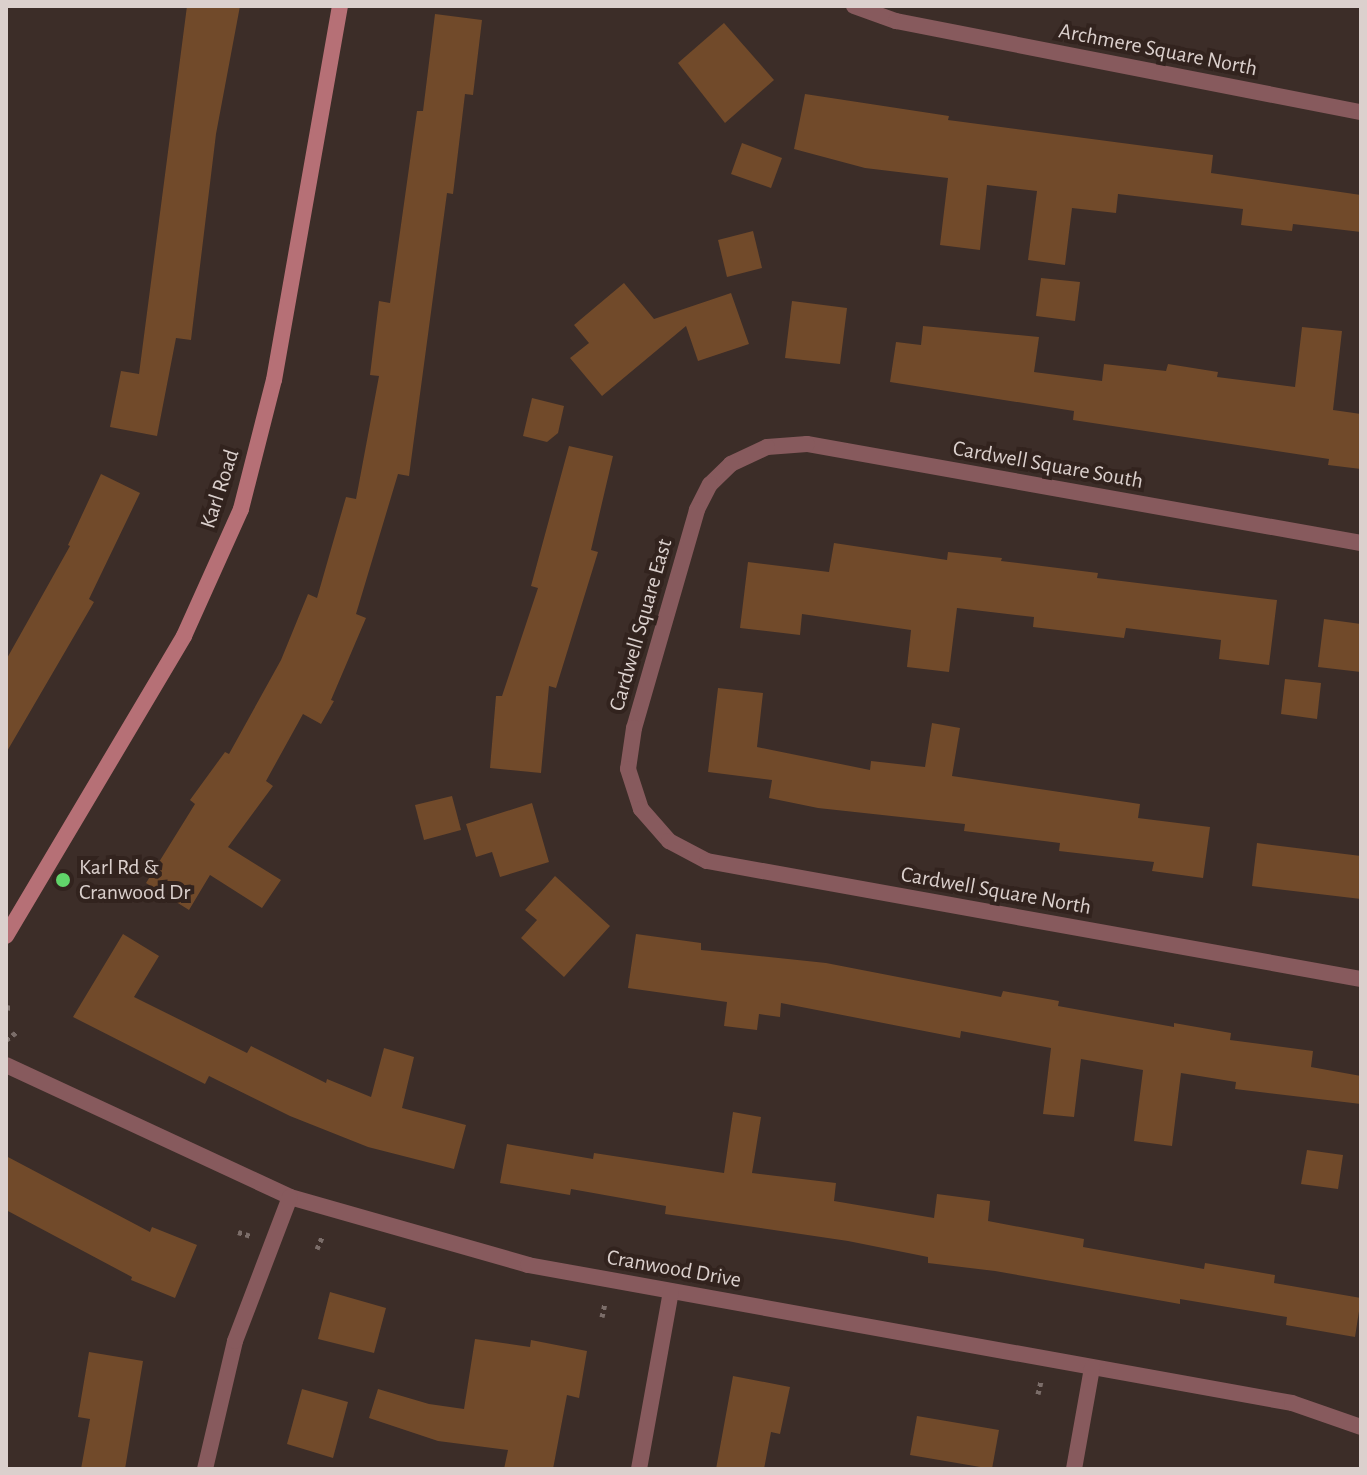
<!DOCTYPE html>
<style>
body{margin:0}
#map{position:relative;width:1367px;height:1475px;overflow:hidden;background:#3c2d28;font-family:"Alegreya Sans",sans-serif}
div>[style]{position:absolute}
.building>*{inset:0;background:#714a2a}
.path>*{height:5px;margin-top:-2.5px;transform-origin:0;background:repeating-linear-gradient(90deg,#7b6d69 0 4px,transparent 0 8px)}
.street>*{height:16px;margin:-8px;padding:0 8px;transform-origin:8px;border-radius:8px;background:#875a5d}
.secondary>*{height:16px;margin:-8px;padding:0 8px;transform-origin:8px;border-radius:8px;background:#b67076}
.dots>*{width:22px;height:22px;translate:-50% -50%;box-sizing:border-box;border:4px solid #32231e;border-radius:50%}
span{translate:-50% -50%;white-space:nowrap;text-align:center;line-height:1.15;-webkit-text-stroke:8px #32231e;paint-order:stroke}
.street-label{font-size:22px;color:#dbd0cd}
.poi-label{font-size:22px;color:#dbd0cd}
.left{translate:0 -50%;text-align:left}
.frame{position:absolute;inset:0;border:8px solid #dbd0cd;pointer-events:none}
</style>
<div id="map">
<div class="building">
<i style="clip-path:polygon(187px 6px,240px 6px,216px 134px,191px 340px,176px 338px,157px 436px,110px 427px,121px 371px,139px 374px)"></i>
<i style="clip-path:polygon(435px 14px,482px 20px,473px 95px,465px 94px,453px 194px,447px 193px,409px 476px,398px 474px,356px 614px,366px 618px,331px 700px,334px 701px,321px 724px,303px 714px,266px 781px,273px 786px,228px 847px,281px 880px,262px 908px,210px 875px,189px 910px,146px 883px,195px 804px,190px 800px,225px 752px,229px 754px,281px 660px,308px 594px,317px 598px,346px 497px,356px 499px,379px 376px,370px 375px,379px 301px,390px 303px,417px 111px,423px 111px)"></i>
<i style="clip-path:polygon(724px 23px,774px 80px,725px 123px,678px 63px)"></i>
<i style="clip-path:polygon(805px 94px,949px 116px,948px 120px,1213px 155px,1211px 173px,1361px 195px,1361px 232px,1293px 224px,1292px 231px,1241px 225px,1243px 209px,1118px 194px,1116px 213px,1072px 208px,1065px 265px,1028px 260px,1037px 191px,987px 185px,980px 250px,940px 245px,948px 178px,865px 168px,794px 149px)"></i>
<i style="clip-path:polygon(742px 143px,782px 158px,771px 188px,731px 174px)"></i>
<i style="clip-path:polygon(753px 231px,762px 268px,727px 277px,718px 240px)"></i>
<i style="clip-path:polygon(1041px 278px,1080px 282px,1075px 321px,1036px 316px)"></i>
<i style="clip-path:polygon(624px 283px,654px 319px,731px 293px,749px 344px,698px 361px,686px 326px,602px 396px,570px 358px,589px 343px,574px 325px)"></i>
<i style="clip-path:polygon(792px 301px,847px 308px,840px 364px,785px 358px)"></i>
<i style="clip-path:polygon(923px 326px,1039px 337px,1034px 372px,1102px 381px,1104px 364px,1166px 371px,1168px 364px,1218px 372px,1217px 377px,1295px 387px,1302px 327px,1342px 331px,1333px 410px,1361px 414px,1361px 469px,1328px 465px,1329px 459px,1073px 420px,1074px 411px,890px 382px,896px 342px,921px 345px)"></i>
<i style="clip-path:polygon(532px 398px,564px 406px,558px 433px,547px 442px,523px 436px)"></i>
<i style="clip-path:polygon(569px 446px,613px 456px,591px 550px,598px 552px,556px 688px,549px 686px,541px 773px,490px 768px,496px 696px,502px 696px,538px 588px,531px 586px)"></i>
<i style="clip-path:polygon(101px 474px,140px 493px,89px 599px,94px 602px,6px 753px,6px 660px,70px 546px,68px 545px)"></i>
<i style="clip-path:polygon(834px 543px,947px 560px,948px 552px,1002px 558px,1001px 561px,1098px 573px,1097px 578px,1277px 600px,1269px 665px,1219px 659px,1221px 640px,1126px 628px,1124px 638px,1033px 627px,1034px 617px,957px 608px,949px 672px,907px 667px,911px 630px,802px 614px,800px 635px,740px 628px,748px 562px,829px 572px)"></i>
<i style="clip-path:polygon(1324px 619px,1361px 624px,1361px 672px,1318px 667px)"></i>
<i style="clip-path:polygon(1285px 679px,1321px 683px,1317px 719px,1281px 714px)"></i>
<i style="clip-path:polygon(718px 688px,763px 693px,757px 747px,870px 770px,871px 761px,925px 767px,932px 723px,960px 728px,952px 776px,1140px 804px,1138px 818px,1210px 827px,1203px 878px,1152px 871px,1154px 862px,1059px 851px,1060px 843px,964px 831px,965px 824px,818px 808px,769px 798px,772px 780px,708px 772px)"></i>
<i style="clip-path:polygon(452px 796px,461px 830px,424px 840px,415px 805px)"></i>
<i style="clip-path:polygon(532px 803px,549px 862px,500px 877px,492px 852px,476px 857px,466px 824px)"></i>
<i style="clip-path:polygon(1257px 843px,1361px 856px,1361px 899px,1252px 886px)"></i>
<i style="clip-path:polygon(555px 876px,610px 926px,564px 977px,521px 938px,537px 920px,525px 910px)"></i>
<i style="clip-path:polygon(123px 934px,159px 956px,134px 997px,247px 1053px,251px 1046px,326px 1083px,327px 1079px,371px 1097px,384px 1048px,414px 1057px,402px 1108px,466px 1125px,454px 1169px,368px 1147px,290px 1116px,209px 1076px,205px 1084px,73px 1017px)"></i>
<i style="clip-path:polygon(636px 934px,701px 943px,701px 950px,826px 963px,1001px 997px,1003px 991px,1059px 1001px,1058px 1006px,1174px 1027px,1174px 1023px,1231px 1033px,1230px 1040px,1313px 1051px,1311px 1067px,1361px 1076px,1361px 1104px,1235px 1089px,1236px 1082px,1181px 1073px,1172px 1146px,1134px 1141px,1143px 1070px,1081px 1059px,1074px 1117px,1043px 1114px,1051px 1048px,961px 1031px,960px 1038px,781px 1003px,780px 1017px,759px 1014px,757px 1030px,724px 1026px,727px 1002px,628px 988px)"></i>
<i style="clip-path:polygon(733px 1112px,761px 1117px,752px 1173px,836px 1183px,834px 1201px,934px 1218px,937px 1194px,990px 1201px,988px 1221px,1084px 1239px,1083px 1247px,1204px 1269px,1205px 1263px,1275px 1275px,1274px 1283px,1361px 1298px,1355px 1337px,1286px 1325px,1287px 1317px,1180px 1299px,1180px 1304px,995px 1271px,928px 1263px,928px 1257px,848px 1241px,665px 1214px,666px 1206px,571px 1189px,570px 1195px,500px 1183px,507px 1144px,593px 1159px,594px 1153px,724px 1173px)"></i>
<i style="clip-path:polygon(1307px 1150px,1343px 1155px,1338px 1189px,1301px 1184px)"></i>
<i style="clip-path:polygon(6px 1156px,150px 1232px,152px 1227px,197px 1245px,175px 1298px,131px 1280px,132px 1277px,6px 1210px)"></i>
<i style="clip-path:polygon(330px 1292px,386px 1308px,374px 1353px,318px 1339px)"></i>
<i style="clip-path:polygon(475px 1339px,530px 1347px,531px 1340px,587px 1351px,579px 1398px,567px 1395px,553px 1469px,504px 1469px,508px 1450px,438px 1441px,369px 1418px,378px 1389px,429px 1404px,464px 1409px)"></i>
<i style="clip-path:polygon(89px 1352px,143px 1361px,125px 1469px,81px 1469px,90px 1419px,78px 1417px)"></i>
<i style="clip-path:polygon(733px 1376px,790px 1387px,780px 1434px,771px 1432px,764px 1469px,716px 1469px)"></i>
<i style="clip-path:polygon(302px 1389px,348px 1402px,333px 1458px,287px 1444px)"></i>
<i style="clip-path:polygon(917px 1416px,999px 1430px,992px 1469px,910px 1455px)"></i>
</div>
<div class="path">
<i style="left:6px;top:1007px;width:6px;rotate:9deg"></i>
<i style="left:6px;top:1040px;width:15px;rotate:-37deg"></i>
<i style="left:238px;top:1232px;width:14px;rotate:17deg"></i>
<i style="left:317px;top:1249px;width:13px;rotate:-67deg"></i>
<i style="left:602px;top:1317px;width:14px;rotate:-78deg"></i>
<i style="left:1038px;top:1394px;width:13px;rotate:-77deg"></i>
</div>
<div class="street">
<i style="left:854px;top:6px;width:45px;rotate:19.7deg"></i>
<i style="left:896px;top:21px;width:474px;rotate:11.1deg"></i>
<i style="left:1361px;top:543px;width:563px;rotate:-169.87deg"></i>
<i style="left:807px;top:444px;width:40px;rotate:175.7deg"></i>
<i style="left:767px;top:447px;width:40px;rotate:155deg"></i>
<i style="left:731px;top:464px;width:29px;rotate:136deg"></i>
<i style="left:710px;top:484px;width:29px;rotate:117deg"></i>
<i style="left:697px;top:510px;width:227px;rotate:106.1deg"></i>
<i style="left:634px;top:728px;width:41px;rotate:98.3deg"></i>
<i style="left:628px;top:769px;width:42px;rotate:72deg"></i>
<i style="left:641px;top:809px;width:43px;rotate:48.8deg"></i>
<i style="left:669px;top:841px;width:43px;rotate:27.8deg"></i>
<i style="left:707px;top:861px;width:665px;rotate:10.23deg"></i>
<i style="left:6px;top:1065px;width:313px;rotate:24.9deg"></i>
<i style="left:290px;top:1197px;width:248px;rotate:15.9deg"></i>
<i style="left:528px;top:1265px;width:776px;rotate:10.24deg"></i>
<i style="left:1292px;top:1403px;width:73px;rotate:19.2deg"></i>
<i style="left:205px;top:1469px;width:131px;rotate:-76.8deg"></i>
<i style="left:235px;top:1341px;width:154px;rotate:-69.1deg"></i>
<i style="left:639px;top:1469px;width:180px;rotate:-79.8deg"></i>
<i style="left:1074px;top:1469px;width:103px;rotate:-79.9deg"></i>
</div>
<div class="secondary">
<i style="left:6px;top:936px;width:349px;rotate:-59.3deg"></i>
<i style="left:184px;top:636px;width:139px;rotate:-65.8deg"></i>
<i style="left:241px;top:509px;width:133px;rotate:-75.7deg"></i>
<i style="left:274px;top:380px;width:380px;rotate:-80deg"></i>
</div>
<div class="dots">
<i style="left:63px;top:880px;background:#61d46a"></i>
</div>
<div class="street-label">
<span style="left:1158px;top:50px;rotate:11deg">Archmere Square North</span>
<span style="left:1048px;top:465px;rotate:10deg">Cardwell Square South</span>
<span style="left:220px;top:489px;rotate:-72deg">Karl Road</span>
<span style="left:641px;top:625px;rotate:-74deg">Cardwell Square East</span>
<span style="left:996px;top:891px;rotate:10deg">Cardwell Square North</span>
<span style="left:674px;top:1269px;rotate:10deg">Cranwood Drive</span>
</div>
<div class="poi-label">
<span class="left" style="left:79px;top:880px">Karl Rd &amp;<br>Cranwood Dr</span>
</div>
<div class="frame"></div>
</div>
